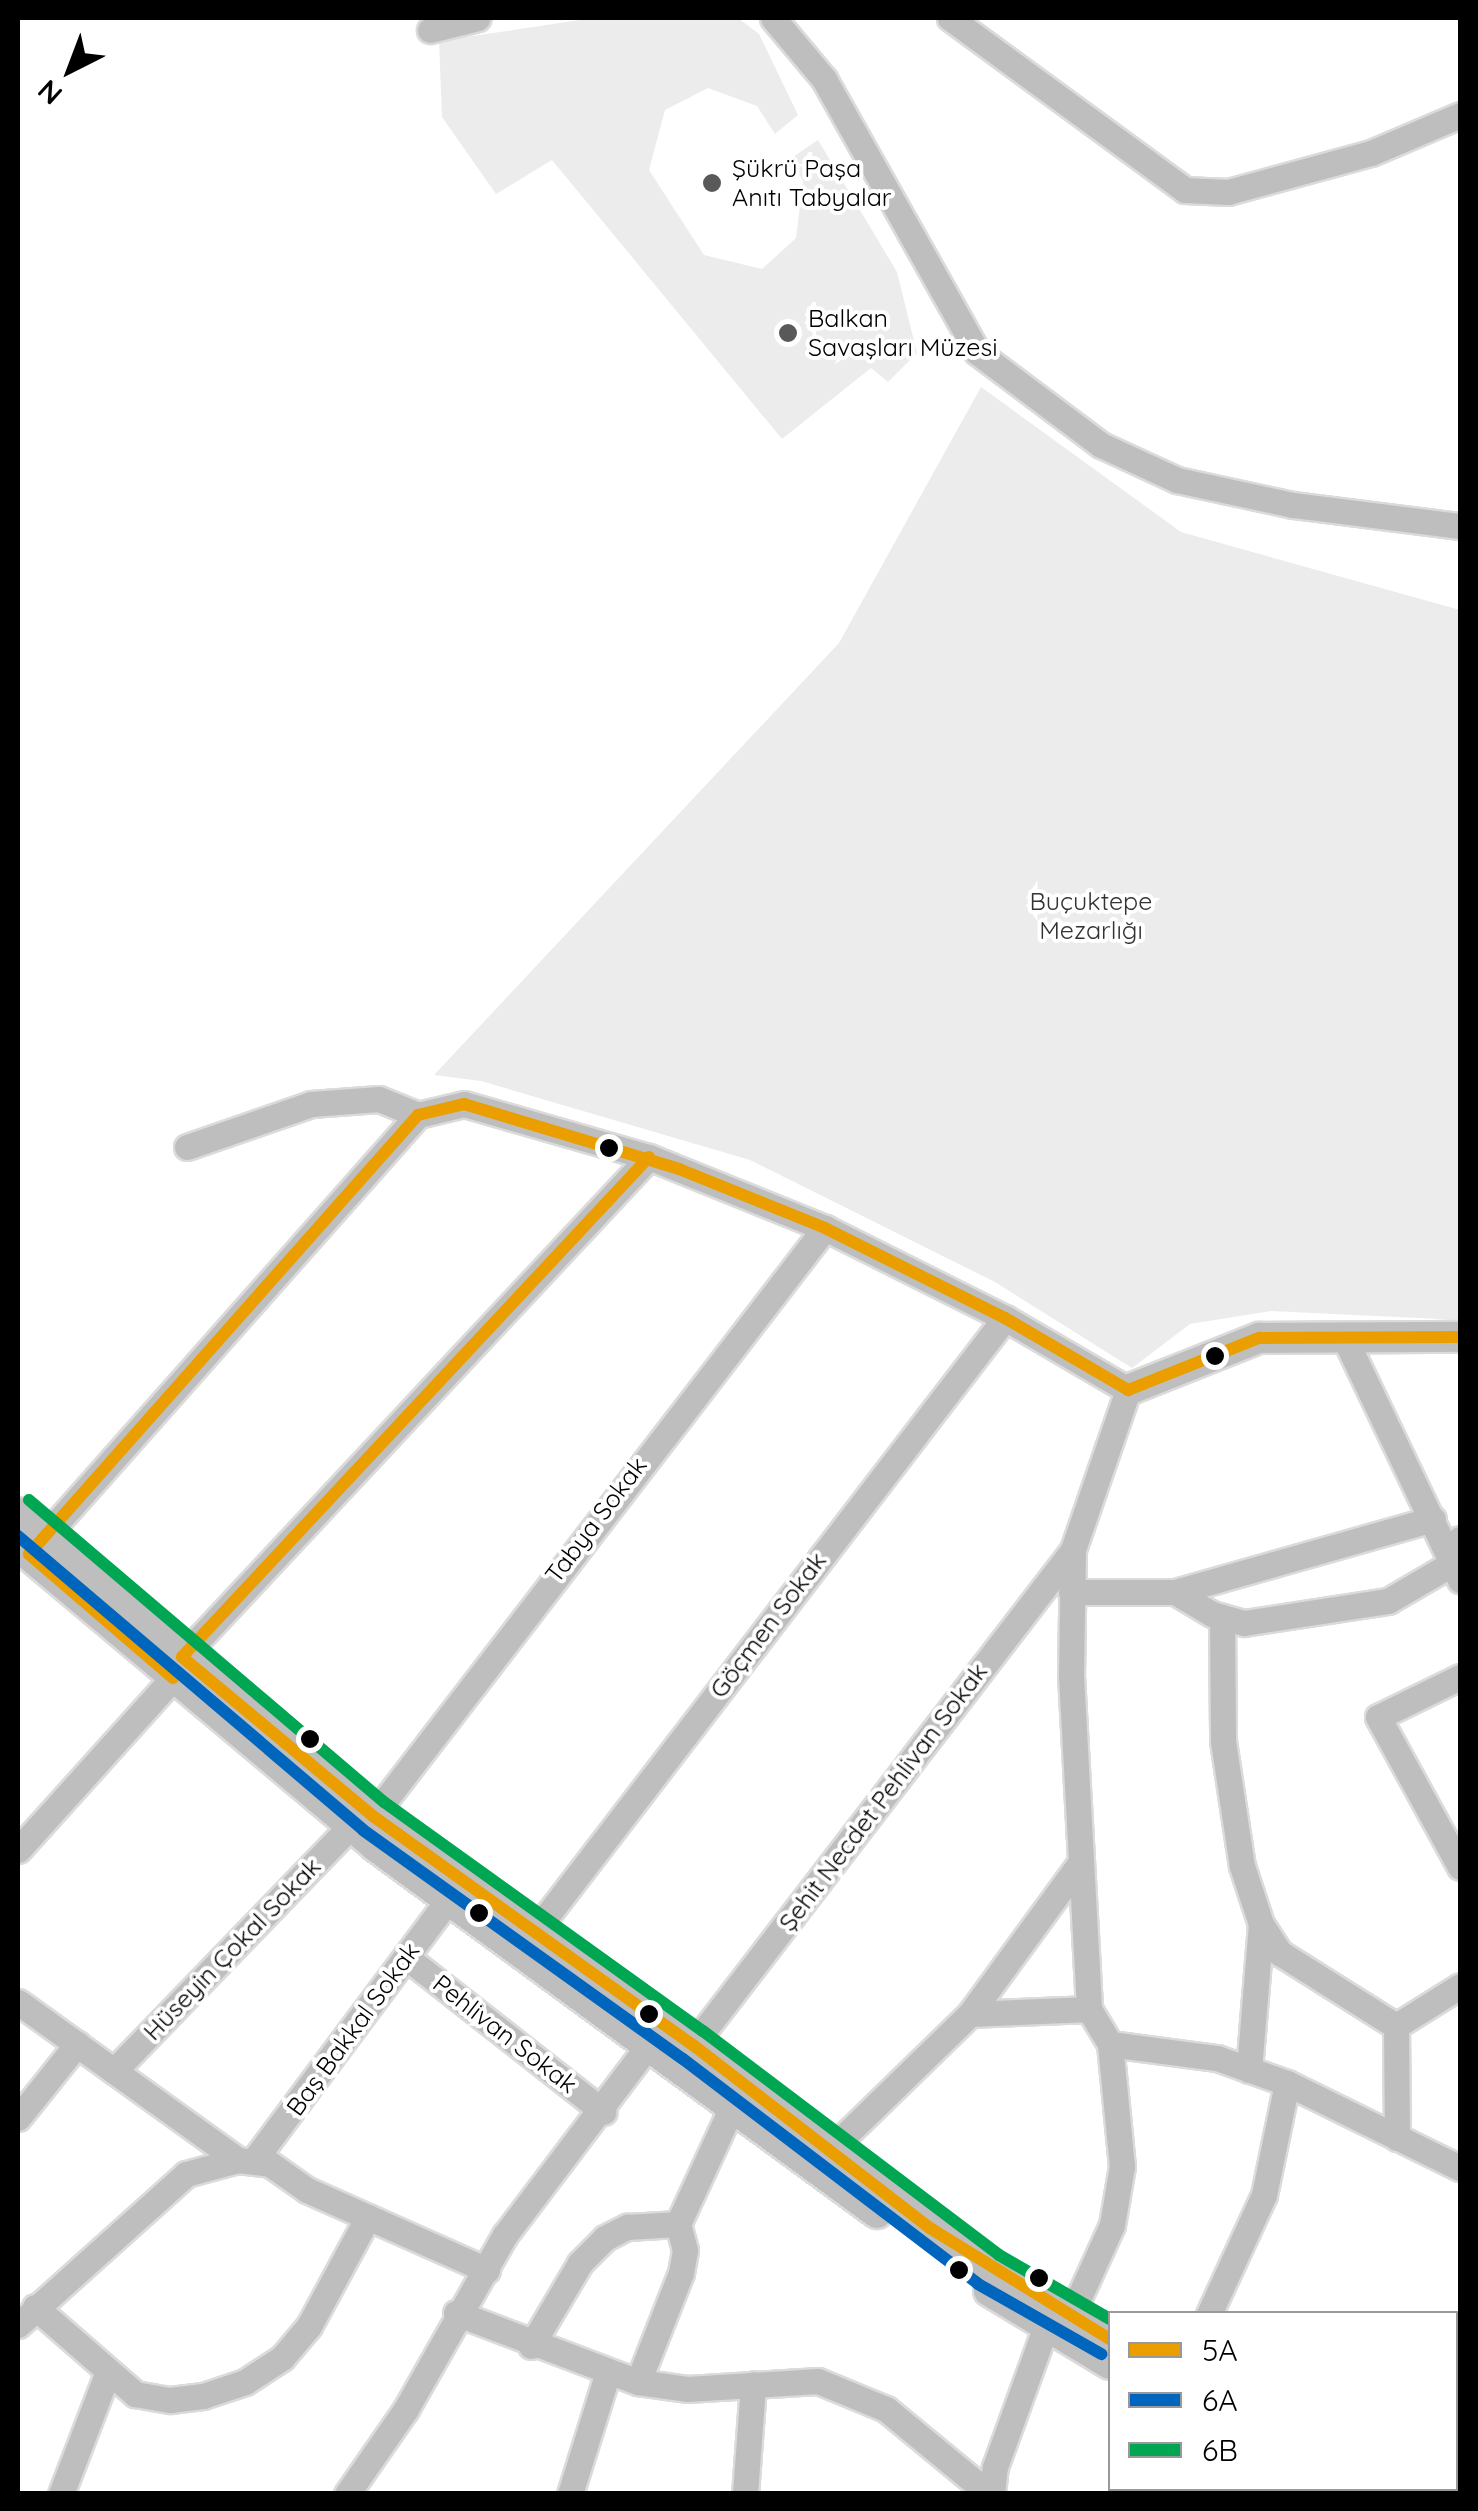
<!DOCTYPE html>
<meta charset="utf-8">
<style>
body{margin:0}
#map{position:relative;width:1478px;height:2511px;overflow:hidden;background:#fff;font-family:Quicksand,sans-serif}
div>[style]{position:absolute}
.green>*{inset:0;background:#ececec}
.roads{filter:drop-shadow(2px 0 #dbdbdb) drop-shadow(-2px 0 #dbdbdb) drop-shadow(0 2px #dbdbdb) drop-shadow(0 -2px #dbdbdb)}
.minor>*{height:25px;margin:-12.5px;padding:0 12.5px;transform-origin:12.5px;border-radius:12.5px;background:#bebebe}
.major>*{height:30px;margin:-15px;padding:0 15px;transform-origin:15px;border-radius:15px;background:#bebebe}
.bus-1>*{height:12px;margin:-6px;padding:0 6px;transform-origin:6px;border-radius:6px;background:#eb9e00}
.bus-2>*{height:12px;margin:-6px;padding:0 6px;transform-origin:6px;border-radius:6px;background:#0065bd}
.bus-3>*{height:12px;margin:-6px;padding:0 6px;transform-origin:6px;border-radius:6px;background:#00a651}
.dots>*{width:28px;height:28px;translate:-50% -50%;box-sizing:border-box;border:5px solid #fff;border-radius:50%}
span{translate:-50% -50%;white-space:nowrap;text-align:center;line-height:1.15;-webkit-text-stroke:8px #fff;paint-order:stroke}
.poi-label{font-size:25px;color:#000}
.left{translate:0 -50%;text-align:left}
.park-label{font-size:25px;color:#333}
.street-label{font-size:25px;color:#000}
.frame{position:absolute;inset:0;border:20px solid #000;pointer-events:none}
.legend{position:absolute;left:1108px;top:2311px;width:350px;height:180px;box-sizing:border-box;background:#fff;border:2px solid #999;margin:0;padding:12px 18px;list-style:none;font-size:30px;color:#000}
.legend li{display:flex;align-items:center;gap:20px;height:50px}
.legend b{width:50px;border:2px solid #999}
.north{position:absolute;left:20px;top:20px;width:100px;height:100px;-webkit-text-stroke:8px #fff;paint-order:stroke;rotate:222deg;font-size:28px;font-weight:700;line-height:40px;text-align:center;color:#000}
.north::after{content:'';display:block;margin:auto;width:35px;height:45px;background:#000;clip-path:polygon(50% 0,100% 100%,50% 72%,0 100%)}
</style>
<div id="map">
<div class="green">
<i style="clip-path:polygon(593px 18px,738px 18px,759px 34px,798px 115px,775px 134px,757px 106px,708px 88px,665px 110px,649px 170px,704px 255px,762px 269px,796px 238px,803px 181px,790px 159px,818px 140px,897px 272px,917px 353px,888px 382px,871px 368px,782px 439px,552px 160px,496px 194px,442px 117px,439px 41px)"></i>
<i style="clip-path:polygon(981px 387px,1181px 532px,1460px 610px,1460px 1320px,1271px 1311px,1190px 1324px,1132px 1368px,995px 1282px,750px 1160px,481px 1081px,434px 1075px,839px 643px)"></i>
</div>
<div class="roads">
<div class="minor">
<i style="left:773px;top:18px;width:80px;rotate:50.1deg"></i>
<i style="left:824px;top:79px;width:313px;rotate:60.7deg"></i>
<i style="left:977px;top:352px;width:155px;rotate:36.9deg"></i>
<i style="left:1101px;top:445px;width:84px;rotate:24.7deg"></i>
<i style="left:1177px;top:480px;width:119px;rotate:12.2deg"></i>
<i style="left:1293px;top:505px;width:168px;rotate:7.2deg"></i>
<i style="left:950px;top:18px;width:291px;rotate:36.2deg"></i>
<i style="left:1185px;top:190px;width:43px;rotate:2.7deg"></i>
<i style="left:1228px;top:192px;width:148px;rotate:-15.3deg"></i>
<i style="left:1371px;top:153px;width:97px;rotate:-23.1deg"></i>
<i style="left:430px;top:30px;width:49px;rotate:-14deg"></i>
<i style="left:187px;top:1147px;width:131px;rotate:-19.1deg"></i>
<i style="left:311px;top:1104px;width:68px;rotate:-4.2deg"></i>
<i style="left:379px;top:1099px;width:42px;rotate:22.3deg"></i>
<i style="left:1347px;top:1343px;width:263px;rotate:64.5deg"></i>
<i style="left:46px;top:1535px;width:561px;rotate:-48.47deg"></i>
<i style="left:418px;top:1115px;width:47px;rotate:-13.4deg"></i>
<i style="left:464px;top:1104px;width:192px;rotate:16deg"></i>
<i style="left:649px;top:1157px;width:190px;rotate:22deg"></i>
<i style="left:825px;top:1228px;width:201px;rotate:26.6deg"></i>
<i style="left:1005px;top:1318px;width:143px;rotate:30.3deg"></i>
<i style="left:1128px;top:1390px;width:169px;rotate:109deg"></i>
<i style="left:1073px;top:1550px;width:125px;rotate:90.9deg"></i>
<i style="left:1071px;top:1675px;width:334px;rotate:86.9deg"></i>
<i style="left:1089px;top:2009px;width:41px;rotate:59deg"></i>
<i style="left:1110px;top:2044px;width:123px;rotate:84.4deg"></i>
<i style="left:1122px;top:2166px;width:60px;rotate:99.6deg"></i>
<i style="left:1112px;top:2225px;width:101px;rotate:114.5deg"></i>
<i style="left:1071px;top:1592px;width:104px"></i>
<i style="left:1175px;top:1592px;width:43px;rotate:30.7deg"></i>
<i style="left:1212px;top:1614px;width:33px;rotate:16deg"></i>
<i style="left:1244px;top:1623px;width:146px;rotate:-8.7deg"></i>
<i style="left:1388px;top:1601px;width:75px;rotate:-30.3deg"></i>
<i style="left:1453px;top:1563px;width:25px;rotate:-74deg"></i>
<i style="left:1175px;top:1592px;width:268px;rotate:-15.8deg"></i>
<i style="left:1222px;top:1617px;width:124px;rotate:89.5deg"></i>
<i style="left:1223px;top:1741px;width:126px;rotate:81.4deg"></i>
<i style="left:1242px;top:1866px;width:61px;rotate:71.9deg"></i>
<i style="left:1261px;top:1924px;width:35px;rotate:57deg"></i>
<i style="left:1280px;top:1953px;width:137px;rotate:32.2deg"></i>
<i style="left:182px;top:1657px;width:684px;rotate:-46.95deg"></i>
<i style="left:1460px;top:1677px;width:91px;rotate:154deg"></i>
<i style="left:1378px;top:1717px;width:171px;rotate:61.3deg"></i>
<i style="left:373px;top:1816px;width:742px;rotate:-52.45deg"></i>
<i style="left:18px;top:1850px;width:232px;rotate:-48deg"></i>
<i style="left:533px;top:1934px;width:776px;rotate:-52.54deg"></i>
<i style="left:406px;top:1957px;width:251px;rotate:38.1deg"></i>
<i style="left:18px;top:2002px;width:271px;rotate:35.7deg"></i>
<i style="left:970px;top:2014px;width:119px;rotate:-2.4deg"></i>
<i style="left:1110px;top:2044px;width:108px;rotate:7.5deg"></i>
<i style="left:1217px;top:2058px;width:74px;rotate:19.7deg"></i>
<i style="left:1287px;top:2083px;width:193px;rotate:26.2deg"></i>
<i style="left:693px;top:2045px;width:624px;rotate:-52.49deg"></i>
<i style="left:1249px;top:2070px;width:146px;rotate:-85.3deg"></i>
<i style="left:114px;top:2071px;width:341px;rotate:-46deg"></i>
<i style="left:18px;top:2118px;width:95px;rotate:-51.4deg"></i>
<i style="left:1397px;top:2138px;width:112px;rotate:-90.5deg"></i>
<i style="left:1396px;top:2026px;width:75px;rotate:-32deg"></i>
<i style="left:829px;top:2151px;width:197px;rotate:-44.2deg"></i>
<i style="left:970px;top:2014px;width:187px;rotate:-53.9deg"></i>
<i style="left:255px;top:2159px;width:324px;rotate:-53.3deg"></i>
<i style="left:35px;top:2307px;width:133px;rotate:41deg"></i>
<i style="left:135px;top:2394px;width:36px;rotate:10deg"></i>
<i style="left:170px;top:2400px;width:33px;rotate:-7deg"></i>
<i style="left:203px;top:2396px;width:44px;rotate:-18.4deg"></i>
<i style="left:245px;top:2382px;width:44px;rotate:-33deg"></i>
<i style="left:282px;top:2358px;width:42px;rotate:-49.8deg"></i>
<i style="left:309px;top:2326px;width:124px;rotate:-61.6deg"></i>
<i style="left:456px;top:2313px;width:195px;rotate:20.8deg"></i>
<i style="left:638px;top:2382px;width:49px;rotate:8.1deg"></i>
<i style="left:687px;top:2389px;width:131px;rotate:-3.5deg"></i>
<i style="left:818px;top:2381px;width:74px;rotate:22.4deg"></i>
<i style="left:886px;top:2409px;width:134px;rotate:39.5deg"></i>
<i style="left:1209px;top:2314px;width:131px;rotate:-65.2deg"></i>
<i style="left:1264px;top:2195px;width:114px;rotate:-78.4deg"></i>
<i style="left:18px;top:2325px;width:226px;rotate:-41.9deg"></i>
<i style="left:186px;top:2174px;width:54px;rotate:-15.1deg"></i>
<i style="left:238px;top:2160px;width:32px;rotate:7deg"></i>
<i style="left:270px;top:2164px;width:45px;rotate:35.1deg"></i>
<i style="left:307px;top:2190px;width:197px;rotate:24deg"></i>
<i style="left:531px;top:2346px;width:96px;rotate:-59.4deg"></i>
<i style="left:580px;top:2263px;width:35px;rotate:-45deg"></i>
<i style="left:605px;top:2238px;width:25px;rotate:-27deg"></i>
<i style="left:627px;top:2227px;width:51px;rotate:-3.4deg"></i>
<i style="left:678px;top:2224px;width:131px;rotate:-65.2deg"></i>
<i style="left:638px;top:2382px;width:117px;rotate:-68.5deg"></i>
<i style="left:681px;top:2273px;width:23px;rotate:-80deg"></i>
<i style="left:685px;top:2250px;width:27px;rotate:-105deg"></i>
<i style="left:61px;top:2494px;width:129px;rotate:-69deg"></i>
<i style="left:347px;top:2494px;width:103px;rotate:-55.2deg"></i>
<i style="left:406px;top:2409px;width:200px;rotate:-60.4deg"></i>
<i style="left:505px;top:2235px;width:241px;rotate:-52.9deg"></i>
<i style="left:570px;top:2494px;width:125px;rotate:-72.7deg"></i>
<i style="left:745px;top:2494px;width:110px;rotate:-85.8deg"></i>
<i style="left:992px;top:2494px;width:27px;rotate:-84deg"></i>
<i style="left:995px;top:2467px;width:147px;rotate:-70.1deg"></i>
<i style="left:1193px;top:2494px;width:7px;rotate:-63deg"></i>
</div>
<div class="major">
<i style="left:1128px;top:1390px;width:141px;rotate:-21.7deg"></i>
<i style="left:1259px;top:1338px;width:201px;rotate:-0.3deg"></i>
<i style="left:18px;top:1513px;width:467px;rotate:40.5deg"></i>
<i style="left:373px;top:1816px;width:393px;rotate:35.6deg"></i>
<i style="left:693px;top:2045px;width:372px;rotate:37.2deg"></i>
<i style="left:989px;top:2270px;width:139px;rotate:29.7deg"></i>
<i style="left:18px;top:1546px;width:466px;rotate:40deg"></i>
<i style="left:375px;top:1846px;width:622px;rotate:36.17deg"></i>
<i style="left:989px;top:2291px;width:141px;rotate:31.1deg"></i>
<i style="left:1353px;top:2488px;width:12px;rotate:31deg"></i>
<i style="left:1395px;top:2488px;width:11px;rotate:34deg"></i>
</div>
</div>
<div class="bus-1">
<i style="left:649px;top:1157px;width:684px;rotate:133.05deg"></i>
<i style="left:182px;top:1657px;width:249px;rotate:39.8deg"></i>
<i style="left:373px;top:1816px;width:393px;rotate:35.6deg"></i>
<i style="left:693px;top:2045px;width:299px;rotate:37.7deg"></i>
<i style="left:930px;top:2228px;width:211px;rotate:31.7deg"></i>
<i style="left:1128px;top:1390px;width:141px;rotate:-21.7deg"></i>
<i style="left:1259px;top:1338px;width:201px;rotate:-0.3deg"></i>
<i style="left:173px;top:1678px;width:190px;rotate:-139.3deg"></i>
<i style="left:29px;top:1554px;width:587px;rotate:-48.46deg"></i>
<i style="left:418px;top:1115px;width:47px;rotate:-13.4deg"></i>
<i style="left:464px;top:1104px;width:225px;rotate:16.8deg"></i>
<i style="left:679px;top:1169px;width:157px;rotate:22deg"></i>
<i style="left:825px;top:1228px;width:201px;rotate:26.6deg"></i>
<i style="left:1005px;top:1318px;width:143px;rotate:30.3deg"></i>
</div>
<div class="bus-2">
<i style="left:18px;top:1536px;width:453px;rotate:40.4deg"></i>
<i style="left:363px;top:1830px;width:393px;rotate:35.6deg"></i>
<i style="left:683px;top:2059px;width:371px;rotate:37.3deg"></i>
<i style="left:978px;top:2284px;width:142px;rotate:29.6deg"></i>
</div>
<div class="bus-3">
<i style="left:29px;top:1500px;width:466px;rotate:40.4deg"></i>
<i style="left:384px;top:1802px;width:393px;rotate:35.7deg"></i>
<i style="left:703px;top:2031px;width:371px;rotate:37.1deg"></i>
<i style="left:999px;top:2255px;width:128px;rotate:30deg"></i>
</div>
<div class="dots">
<i style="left:712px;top:183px;background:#595959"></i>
<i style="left:788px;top:333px;background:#595959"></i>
<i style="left:609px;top:1148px;background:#000"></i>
<i style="left:1215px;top:1356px;background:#000"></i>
<i style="left:310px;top:1739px;background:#000"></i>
<i style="left:479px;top:1913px;background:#000"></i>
<i style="left:649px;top:2014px;background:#000"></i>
<i style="left:959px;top:2270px;background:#000"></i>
<i style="left:1039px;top:2278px;background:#000"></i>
</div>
<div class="poi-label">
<span class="left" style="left:732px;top:183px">Şükrü Paşa<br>Anıtı Tabyalar</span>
<span class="left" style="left:808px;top:333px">Balkan<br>Savaşları Müzesi</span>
</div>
<div class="park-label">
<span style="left:1091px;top:916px">Buçuktepe<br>Mezarlığı</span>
</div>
<div class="street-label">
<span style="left:596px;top:1520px;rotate:-53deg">Tabya Sokak</span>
<span style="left:768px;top:1625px;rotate:-53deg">Göçmen Sokak</span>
<span style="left:883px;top:1797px;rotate:-53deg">Şehit Necdet Pehlivan Sokak</span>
<span style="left:232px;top:1949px;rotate:-46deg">Hüseyin Çokal Sokak</span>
<span style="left:353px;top:2029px;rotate:-54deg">Baş Bakkal Sokak</span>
<span style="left:505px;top:2034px;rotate:38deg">Pehlivan Sokak</span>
</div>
<div class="frame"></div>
<ul class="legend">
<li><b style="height:12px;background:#eb9e00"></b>5A</li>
<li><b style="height:12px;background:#0065bd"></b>6A</li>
<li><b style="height:12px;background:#00a651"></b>6B</li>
</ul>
<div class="north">N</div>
</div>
